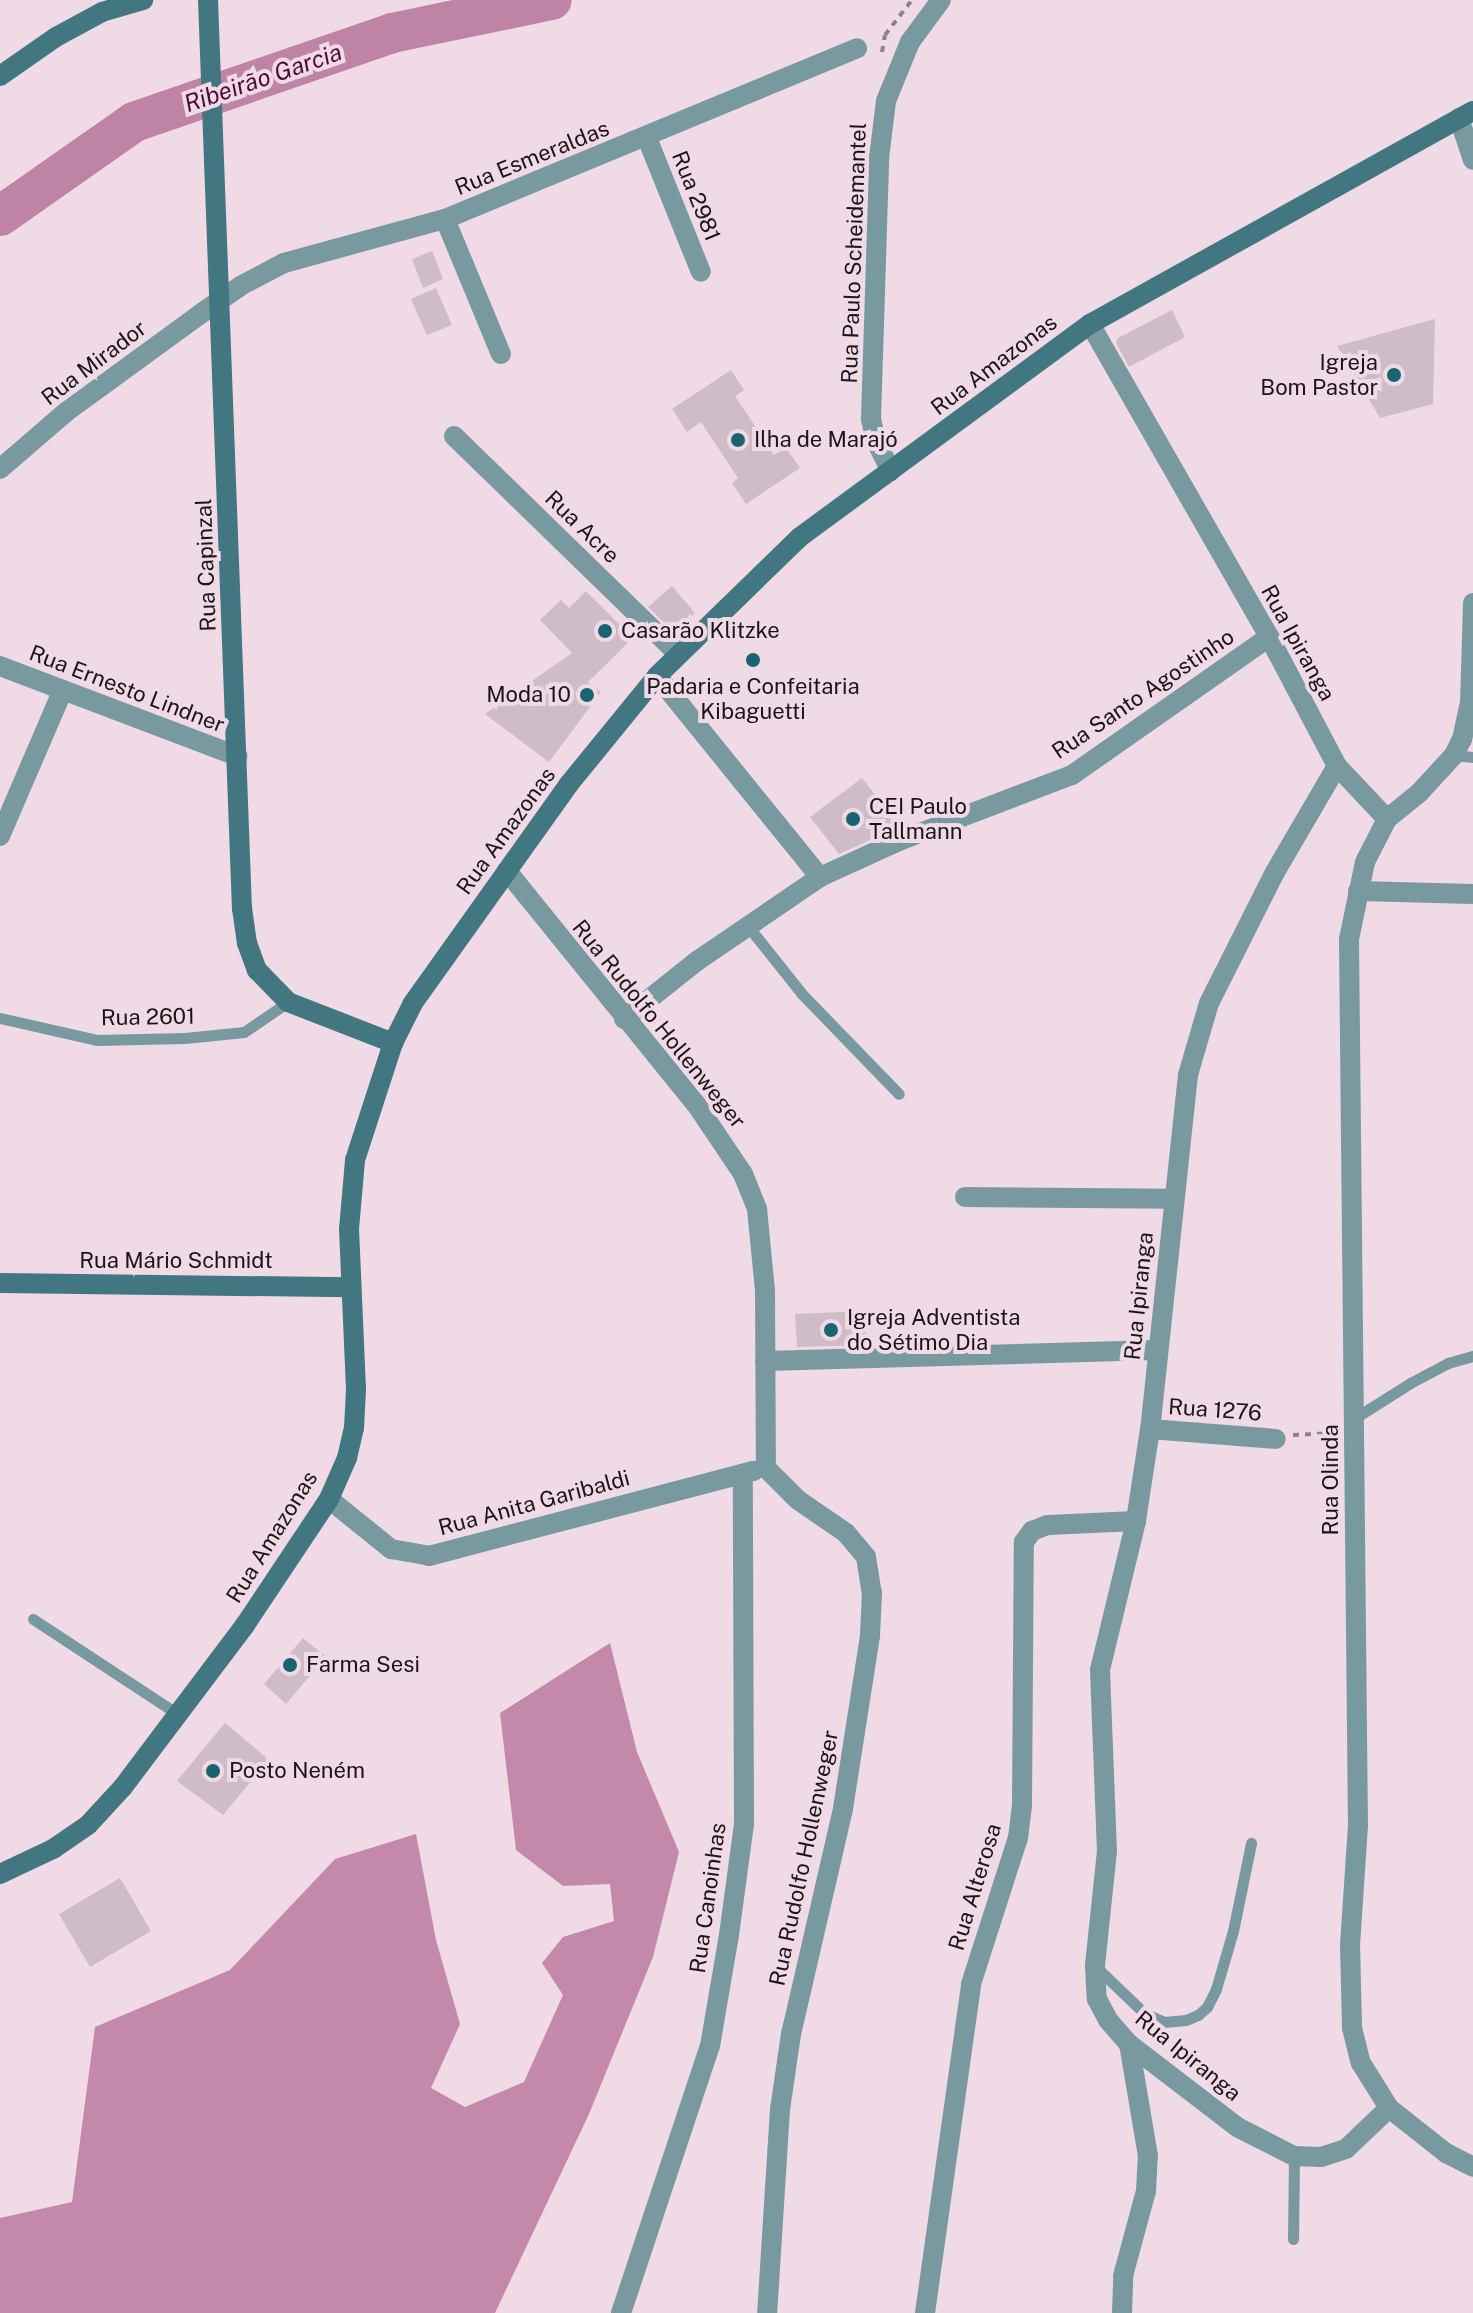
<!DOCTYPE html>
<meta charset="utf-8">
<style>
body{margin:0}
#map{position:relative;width:1473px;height:2313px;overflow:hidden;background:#efdae5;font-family:"Public Sans",sans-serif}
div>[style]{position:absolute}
.forest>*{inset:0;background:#c488aa}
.river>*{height:40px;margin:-20px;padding:0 20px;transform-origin:20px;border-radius:20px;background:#be83a5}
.building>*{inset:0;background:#d0bcc7}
.path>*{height:4px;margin-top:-2px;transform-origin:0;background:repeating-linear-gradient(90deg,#91828a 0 6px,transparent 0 12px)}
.lane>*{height:11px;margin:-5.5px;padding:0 5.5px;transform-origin:5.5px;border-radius:5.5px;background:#7899a0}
.street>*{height:20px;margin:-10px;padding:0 10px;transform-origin:10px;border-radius:10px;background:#7899a0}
.secondary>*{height:20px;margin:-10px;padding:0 10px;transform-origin:10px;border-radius:10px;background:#427680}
.dots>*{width:22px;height:22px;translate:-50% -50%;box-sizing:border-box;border:4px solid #efdae5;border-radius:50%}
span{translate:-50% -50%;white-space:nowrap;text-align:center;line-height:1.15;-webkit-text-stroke:8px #efdae5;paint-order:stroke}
.street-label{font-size:22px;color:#1b1418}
.poi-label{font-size:22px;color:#1b1418}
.right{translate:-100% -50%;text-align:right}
.left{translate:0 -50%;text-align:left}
.water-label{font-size:24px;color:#50073a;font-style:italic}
</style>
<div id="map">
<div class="forest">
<i style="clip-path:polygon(610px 1643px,637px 1752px,679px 1852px,653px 1957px,589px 2114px,495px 2313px,0 2313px,0 2218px,72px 2202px,95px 2027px,230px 1970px,335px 1859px,416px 1834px,436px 1940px,460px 2024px,431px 2088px,465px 2107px,524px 2082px,563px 1995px,542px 1963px,563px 1937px,614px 1921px,610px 1884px,563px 1886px,516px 1850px,500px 1713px)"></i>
</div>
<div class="river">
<i style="left:0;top:216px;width:164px;rotate:-35deg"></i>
<i style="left:134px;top:122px;width:273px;rotate:-19deg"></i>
<i style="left:392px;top:33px;width:163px;rotate:-11.7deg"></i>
</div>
<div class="building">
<i style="clip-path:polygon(432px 251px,443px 279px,423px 288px,412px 259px)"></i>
<i style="clip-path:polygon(436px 288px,452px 325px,427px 335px,411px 299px)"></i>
<i style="clip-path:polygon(1172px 310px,1185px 337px,1129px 367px,1116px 343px,1118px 338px)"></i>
<i style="clip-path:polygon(1435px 319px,1433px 404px,1380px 418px,1337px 346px)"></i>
<i style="clip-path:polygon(731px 370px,744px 390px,735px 396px,774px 455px,786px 448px,800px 468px,746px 504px,732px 483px,738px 478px,701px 422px,687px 432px,672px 409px)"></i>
<i style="clip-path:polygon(672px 586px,695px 613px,674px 632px,648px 607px)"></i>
<i style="clip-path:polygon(586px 591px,633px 638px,588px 682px,601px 692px,549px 762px,485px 714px,572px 653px,540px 620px,561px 600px,569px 608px)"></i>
<i style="clip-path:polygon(862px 778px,895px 820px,868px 841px,839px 854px,810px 817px)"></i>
<i style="clip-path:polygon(865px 1311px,866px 1345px,797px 1347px,795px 1314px)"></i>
<i style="clip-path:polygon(303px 1638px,326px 1657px,286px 1704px,264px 1684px)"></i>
<i style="clip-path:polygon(225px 1723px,269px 1760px,223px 1815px,177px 1781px)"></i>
<i style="clip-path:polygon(120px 1878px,151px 1931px,90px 1967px,59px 1914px)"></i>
</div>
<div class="path">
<i style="left:882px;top:52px;width:17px;rotate:-80deg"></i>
<i style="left:885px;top:35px;width:44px;rotate:-52.4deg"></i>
<i style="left:1293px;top:1435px;width:43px;rotate:-2.7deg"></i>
</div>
<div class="lane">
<i style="left:1454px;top:755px;width:19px;rotate:6deg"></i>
<i style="left:747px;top:925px;width:88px;rotate:51.4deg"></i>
<i style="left:802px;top:994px;width:139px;rotate:45.9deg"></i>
<i style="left:0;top:1018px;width:99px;rotate:12.8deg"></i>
<i style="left:97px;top:1040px;width:88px;rotate:-1.3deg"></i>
<i style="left:185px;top:1038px;width:59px;rotate:-5.8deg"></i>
<i style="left:244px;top:1032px;width:53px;rotate:-34.3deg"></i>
<i style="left:1355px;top:1418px;width:67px;rotate:-32.3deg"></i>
<i style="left:1412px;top:1382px;width:41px;rotate:-27.8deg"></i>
<i style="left:1448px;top:1363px;width:26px;rotate:-16deg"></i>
<i style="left:33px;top:1619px;width:175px;rotate:33.3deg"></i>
<i style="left:1095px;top:1966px;width:68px;rotate:43.8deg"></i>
<i style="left:1144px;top:2013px;width:22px;rotate:24deg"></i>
<i style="left:1164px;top:2022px;width:22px;rotate:-5deg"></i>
<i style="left:1186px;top:2020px;width:13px;rotate:-23deg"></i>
<i style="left:1198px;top:2015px;width:12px;rotate:-42deg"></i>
<i style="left:1207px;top:2007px;width:20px;rotate:-63deg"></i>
<i style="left:1216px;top:1989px;width:60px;rotate:-73.7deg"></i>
<i style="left:1233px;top:1931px;width:90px;rotate:-78.4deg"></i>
<i style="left:1293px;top:2239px;width:83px;rotate:-89.3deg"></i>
</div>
<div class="street">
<i style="left:1459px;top:118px;width:44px;rotate:71.6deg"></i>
<i style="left:647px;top:138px;width:144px;rotate:68.1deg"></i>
<i style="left:445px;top:219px;width:146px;rotate:67.5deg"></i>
<i style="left:1090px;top:324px;width:361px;rotate:60.2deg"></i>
<i style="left:1269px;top:637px;width:146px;rotate:62.2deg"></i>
<i style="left:1337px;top:766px;width:73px;rotate:46.7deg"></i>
<i style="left:454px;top:436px;width:311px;rotate:44.2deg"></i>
<i style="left:0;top:469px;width:87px;rotate:-40.8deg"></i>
<i style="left:66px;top:412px;width:170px;rotate:-36.1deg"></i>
<i style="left:203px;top:312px;width:47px;rotate:-34.7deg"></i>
<i style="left:242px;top:285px;width:47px;rotate:-27.6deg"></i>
<i style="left:284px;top:263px;width:167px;rotate:-15.3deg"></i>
<i style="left:445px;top:219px;width:446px;rotate:-22.5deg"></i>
<i style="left:891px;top:471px;width:34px;rotate:-117deg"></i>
<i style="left:876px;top:441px;width:23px;rotate:-103deg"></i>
<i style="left:871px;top:419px;width:261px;rotate:-88.2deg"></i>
<i style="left:879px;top:158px;width:57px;rotate:-83deg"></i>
<i style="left:886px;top:101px;width:64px;rotate:-67.9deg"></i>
<i style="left:910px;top:42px;width:52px;rotate:-53.6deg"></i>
<i style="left:1473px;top:603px;width:99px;rotate:91.7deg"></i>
<i style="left:1470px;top:702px;width:38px;rotate:102deg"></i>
<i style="left:1462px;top:739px;width:18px;rotate:117deg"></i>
<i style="left:1454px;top:755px;width:52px;rotate:132.6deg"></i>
<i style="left:1419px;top:793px;width:41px;rotate:140.9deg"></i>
<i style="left:1387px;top:819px;width:48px;rotate:117.1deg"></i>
<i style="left:1365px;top:862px;width:79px;rotate:101.7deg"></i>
<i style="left:1349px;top:939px;width:886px;rotate:89.42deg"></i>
<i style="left:1358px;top:1825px;width:119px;rotate:93.8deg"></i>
<i style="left:1350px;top:1944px;width:84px;rotate:88.6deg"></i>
<i style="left:1352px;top:2028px;width:36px;rotate:76deg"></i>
<i style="left:1361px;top:2063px;width:53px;rotate:58.1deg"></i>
<i style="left:1389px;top:2108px;width:73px;rotate:38.3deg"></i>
<i style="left:1446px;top:2153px;width:30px;rotate:27deg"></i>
<i style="left:0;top:666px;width:254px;rotate:20.8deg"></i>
<i style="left:657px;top:676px;width:259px;rotate:51deg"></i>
<i style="left:1337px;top:766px;width:123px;rotate:120.3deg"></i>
<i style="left:1275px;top:872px;width:147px;rotate:116.7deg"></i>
<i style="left:1209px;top:1003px;width:75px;rotate:106.3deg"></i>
<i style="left:1188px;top:1075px;width:356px;rotate:96.1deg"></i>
<i style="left:1150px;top:1429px;width:93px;rotate:98.7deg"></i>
<i style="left:1136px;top:1521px;width:153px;rotate:103.6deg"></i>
<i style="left:1100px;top:1670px;width:181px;rotate:87.8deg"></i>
<i style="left:1107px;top:1851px;width:116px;rotate:96deg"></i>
<i style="left:1095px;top:1966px;width:33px;rotate:87deg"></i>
<i style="left:1097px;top:1999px;width:24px;rotate:62deg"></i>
<i style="left:1108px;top:2020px;width:32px;rotate:49deg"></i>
<i style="left:1129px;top:2044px;width:136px;rotate:37.5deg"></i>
<i style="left:1237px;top:2127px;width:64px;rotate:27deg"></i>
<i style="left:1294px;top:2156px;width:27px;rotate:2deg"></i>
<i style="left:1321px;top:2157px;width:26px;rotate:-18deg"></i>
<i style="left:1346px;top:2149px;width:59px;rotate:-43.6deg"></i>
<i style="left:0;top:836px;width:157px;rotate:-66.7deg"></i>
<i style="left:507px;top:871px;width:300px;rotate:51deg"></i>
<i style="left:696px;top:1104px;width:84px;rotate:56.1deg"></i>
<i style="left:743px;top:1174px;width:38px;rotate:68deg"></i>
<i style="left:757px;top:1209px;width:81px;rotate:84.4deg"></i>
<i style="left:765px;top:1290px;width:178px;rotate:89.7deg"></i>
<i style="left:766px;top:1468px;width:45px;rotate:45deg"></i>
<i style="left:798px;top:1500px;width:58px;rotate:34.5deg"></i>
<i style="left:846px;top:1533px;width:31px;rotate:50deg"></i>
<i style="left:866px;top:1557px;width:36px;rotate:81deg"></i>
<i style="left:872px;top:1593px;width:43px;rotate:92.7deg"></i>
<i style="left:870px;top:1636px;width:175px;rotate:98.9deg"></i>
<i style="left:843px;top:1809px;width:231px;rotate:103deg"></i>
<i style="left:791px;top:2034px;width:76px;rotate:98.3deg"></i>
<i style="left:780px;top:2109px;width:204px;rotate:93.6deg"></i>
<i style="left:1358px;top:891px;width:115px;rotate:1.5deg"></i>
<i style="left:624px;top:1019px;width:93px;rotate:-38.5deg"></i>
<i style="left:697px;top:961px;width:149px;rotate:-34.3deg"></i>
<i style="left:820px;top:877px;width:87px;rotate:-24.5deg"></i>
<i style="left:899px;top:841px;width:185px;rotate:-20.9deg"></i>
<i style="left:1072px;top:775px;width:241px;rotate:-35deg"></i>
<i style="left:965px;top:1197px;width:209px;rotate:0.5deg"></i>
<i style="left:765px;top:1361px;width:392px;rotate:-1.6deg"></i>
<i style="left:1150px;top:1429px;width:126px;rotate:4.5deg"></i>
<i style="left:329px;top:1499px;width:80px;rotate:38.9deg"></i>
<i style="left:391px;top:1549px;width:39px;rotate:10deg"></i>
<i style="left:429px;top:1556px;width:336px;rotate:-14.7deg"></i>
<i style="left:621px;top:2313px;width:281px;rotate:-71.6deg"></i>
<i style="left:710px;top:2046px;width:113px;rotate:-80.3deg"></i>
<i style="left:729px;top:1935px;width:112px;rotate:-82.3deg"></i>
<i style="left:744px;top:1824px;width:350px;rotate:-90.2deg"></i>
<i style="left:925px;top:2313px;width:332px;rotate:-82deg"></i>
<i style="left:971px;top:1984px;width:153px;rotate:-72.2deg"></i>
<i style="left:1018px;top:1838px;width:33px;rotate:-83deg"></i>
<i style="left:1022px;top:1805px;width:263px;rotate:-89.6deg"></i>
<i style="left:1024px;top:1542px;width:14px;rotate:-54deg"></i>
<i style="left:1032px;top:1531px;width:17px;rotate:-21deg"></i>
<i style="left:1048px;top:1525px;width:88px;rotate:-2.6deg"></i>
<i style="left:1122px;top:2313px;width:37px;rotate:-88deg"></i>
<i style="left:1123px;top:2276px;width:88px;rotate:-74.9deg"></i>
<i style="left:1146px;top:2191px;width:35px;rotate:-87deg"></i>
<i style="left:1148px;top:2156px;width:114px;rotate:-99.6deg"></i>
</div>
<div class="secondary">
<i style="left:208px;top:0;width:909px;rotate:87.86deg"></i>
<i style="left:242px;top:908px;width:35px;rotate:82deg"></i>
<i style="left:247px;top:943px;width:29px;rotate:70deg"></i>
<i style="left:257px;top:970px;width:45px;rotate:45.9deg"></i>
<i style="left:288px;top:1002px;width:113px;rotate:21.3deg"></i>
<i style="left:0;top:76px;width:68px;rotate:-34.9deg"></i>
<i style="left:56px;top:37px;width:52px;rotate:-28.5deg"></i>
<i style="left:102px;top:12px;width:43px;rotate:-16.3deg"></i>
<i style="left:0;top:1283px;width:351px;rotate:0.7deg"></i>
<i style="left:0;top:1874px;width:59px;rotate:-25.3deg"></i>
<i style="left:53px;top:1849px;width:42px;rotate:-34.4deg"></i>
<i style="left:88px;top:1825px;width:52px;rotate:-47.4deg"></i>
<i style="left:123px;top:1787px;width:203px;rotate:-53deg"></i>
<i style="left:245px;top:1625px;width:151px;rotate:-56.3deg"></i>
<i style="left:329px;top:1499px;width:45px;rotate:-66.3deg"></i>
<i style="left:347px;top:1458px;width:31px;rotate:-77deg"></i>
<i style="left:354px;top:1428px;width:39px;rotate:-87deg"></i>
<i style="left:356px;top:1389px;width:160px;rotate:-92.5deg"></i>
<i style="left:349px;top:1229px;width:69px;rotate:-85deg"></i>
<i style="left:355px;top:1160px;width:123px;rotate:-72deg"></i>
<i style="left:393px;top:1043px;width:45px;rotate:-63.4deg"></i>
<i style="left:413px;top:1003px;width:162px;rotate:-54.5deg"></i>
<i style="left:507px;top:871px;width:107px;rotate:-54.5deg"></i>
<i style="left:569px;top:784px;width:139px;rotate:-50.8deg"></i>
<i style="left:657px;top:676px;width:199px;rotate:-44.2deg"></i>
<i style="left:800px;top:537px;width:360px;rotate:-36.3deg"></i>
<i style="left:1090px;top:324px;width:438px;rotate:-29.1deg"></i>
</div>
<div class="dots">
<i style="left:1394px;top:375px;background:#1a6471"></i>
<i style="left:738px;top:440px;background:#1a6471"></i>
<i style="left:605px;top:631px;background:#1a6471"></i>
<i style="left:753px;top:660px;background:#1a6471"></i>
<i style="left:587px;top:695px;background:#1a6471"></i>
<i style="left:853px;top:819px;background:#1a6471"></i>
<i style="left:831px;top:1330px;background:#1a6471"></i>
<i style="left:290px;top:1665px;background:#1a6471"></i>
<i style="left:213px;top:1771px;background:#1a6471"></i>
</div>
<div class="street-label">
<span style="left:532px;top:158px;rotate:-22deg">Rua Esmeraldas</span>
<span style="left:696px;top:196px;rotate:68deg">Rua 2981</span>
<span style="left:854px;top:253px;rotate:-88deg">Rua Paulo Scheidemantel</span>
<span style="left:94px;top:363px;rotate:-37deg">Rua Mirador</span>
<span style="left:994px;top:365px;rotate:-37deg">Rua Amazonas</span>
<span style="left:582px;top:527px;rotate:44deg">Rua Acre</span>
<span style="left:206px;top:565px;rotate:-92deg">Rua Capinzal</span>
<span style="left:1298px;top:643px;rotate:61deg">Rua Ipiranga</span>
<span style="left:127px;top:689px;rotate:21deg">Rua Ernesto Lindner</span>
<span style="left:1143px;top:694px;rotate:-34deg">Rua Santo Agostinho</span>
<span style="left:506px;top:831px;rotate:-54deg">Rua Amazonas</span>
<span style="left:148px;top:1017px;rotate:-1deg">Rua 2601</span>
<span style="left:659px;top:1024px;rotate:51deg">Rua Rudolfo Hollenweger</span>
<span style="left:176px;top:1261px">Rua Mário Schmidt</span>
<span style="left:1139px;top:1296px;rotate:-84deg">Rua Ipiranga</span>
<span style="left:1215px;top:1410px;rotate:4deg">Rua 1276</span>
<span style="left:1331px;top:1480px;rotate:-90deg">Rua Olinda</span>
<span style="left:534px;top:1503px;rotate:-15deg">Rua Anita Garibaldi</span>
<span style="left:272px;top:1537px;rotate:-58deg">Rua Amazonas</span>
<span style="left:804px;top:1858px;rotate:-78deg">Rua Rudolfo Hollenweger</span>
<span style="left:975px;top:1887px;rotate:-73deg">Rua Alterosa</span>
<span style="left:708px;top:1898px;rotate:-82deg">Rua Canoinhas</span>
<span style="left:1188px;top:2056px;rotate:39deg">Rua Ipiranga</span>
</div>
<div class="poi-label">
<span class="right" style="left:1378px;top:375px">Igreja<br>Bom Pastor</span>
<span class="left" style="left:754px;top:440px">Ilha de Marajó</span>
<span class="left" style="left:621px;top:631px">Casarão Klitzke</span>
<span style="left:753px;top:699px">Padaria e Confeitaria<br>Kibaguetti</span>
<span class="right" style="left:571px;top:695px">Moda 10</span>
<span class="left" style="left:869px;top:819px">CEI Paulo<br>Tallmann</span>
<span class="left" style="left:847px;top:1330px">Igreja Adventista<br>do Sétimo Dia</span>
<span class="left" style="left:306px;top:1665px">Farma Sesi</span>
<span class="left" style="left:229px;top:1771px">Posto Neném</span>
</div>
<div class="water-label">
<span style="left:263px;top:78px;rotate:-19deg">Ribeirão Garcia</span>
</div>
</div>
